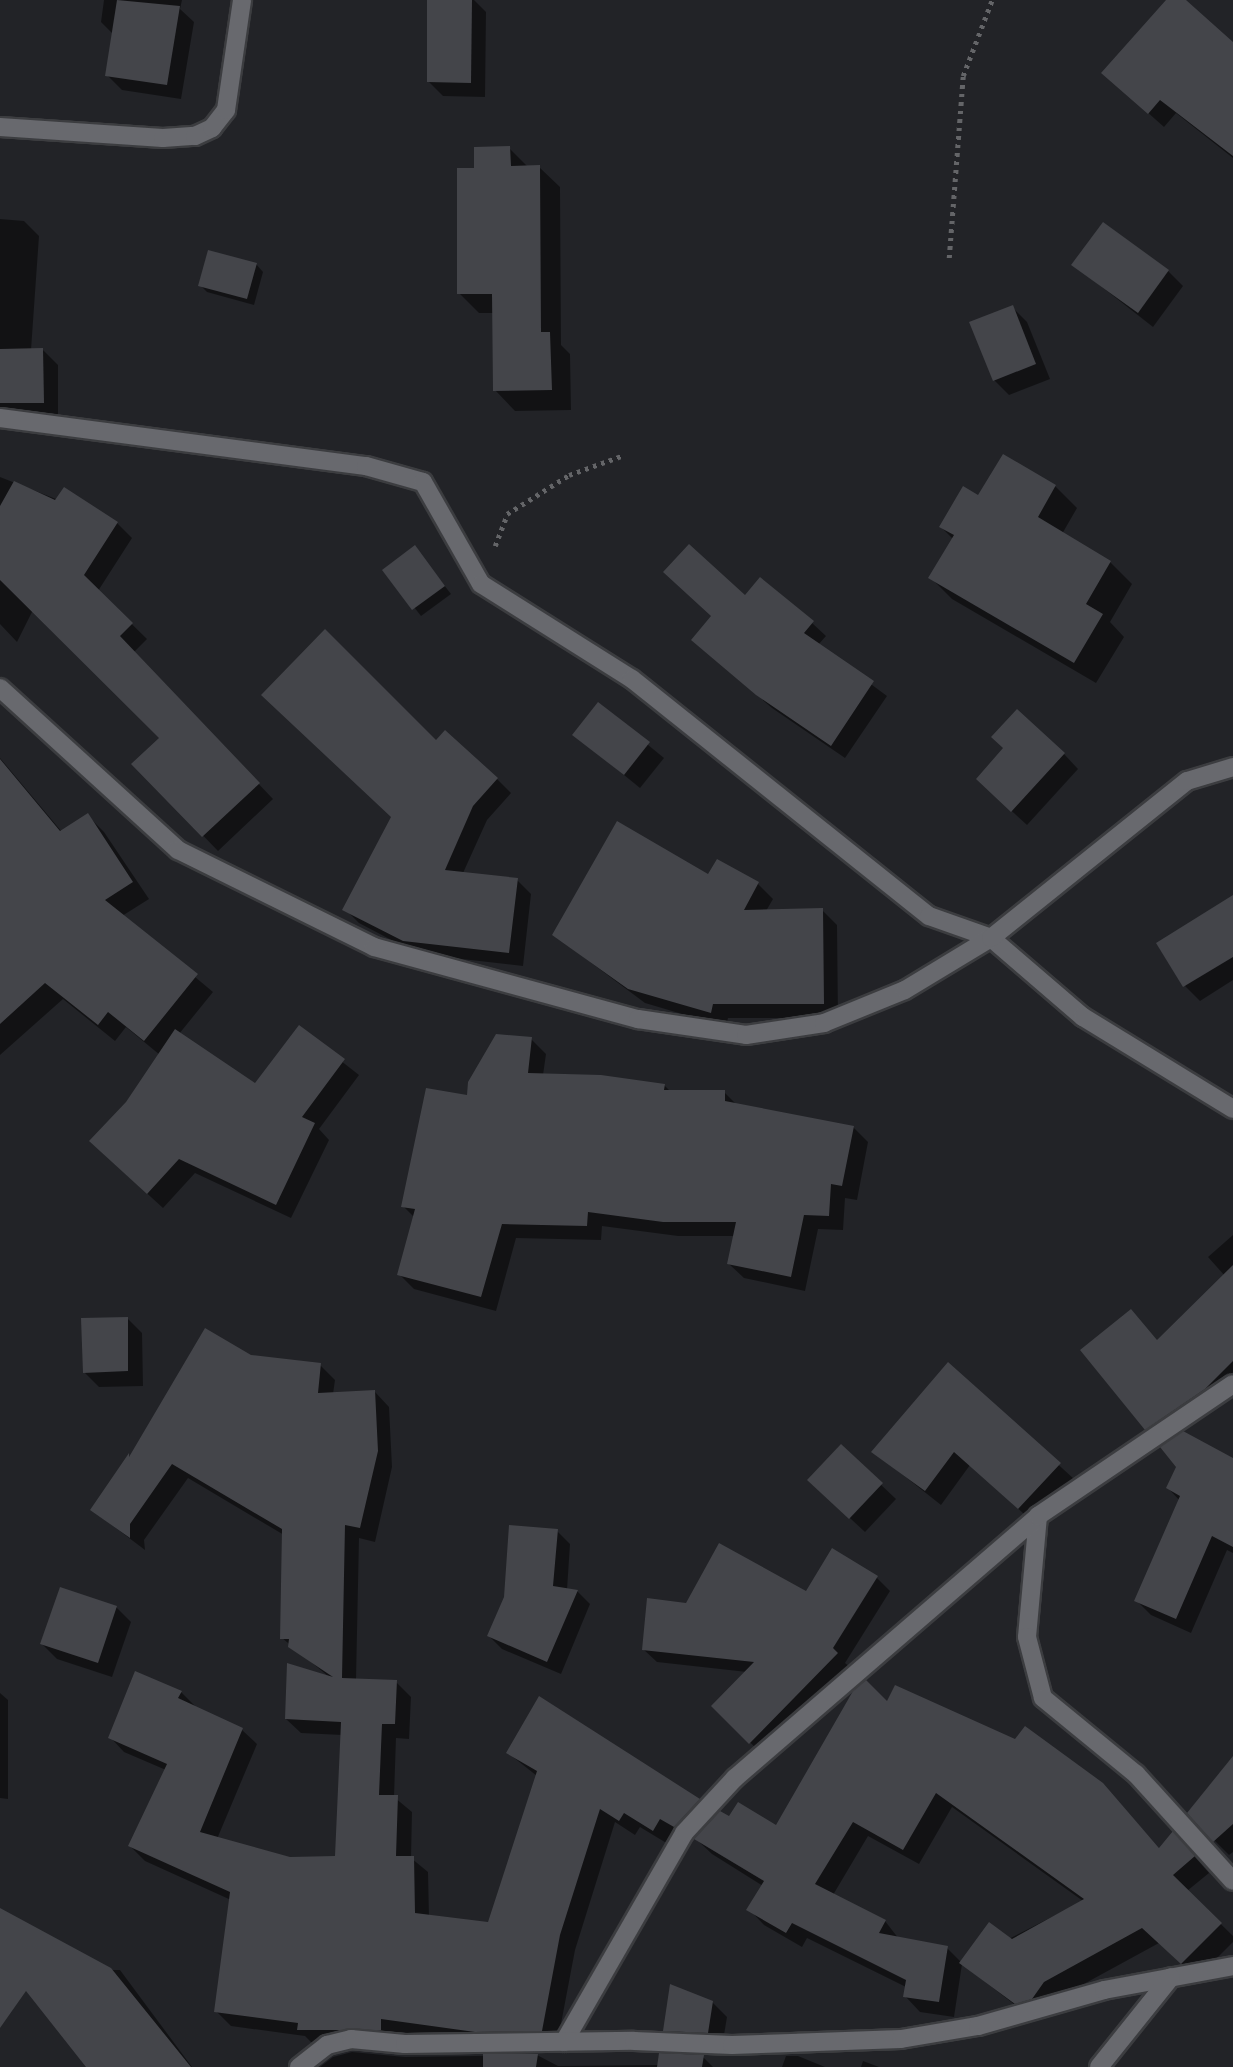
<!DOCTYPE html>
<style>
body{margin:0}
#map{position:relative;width:1233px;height:2067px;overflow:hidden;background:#222327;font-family:Roboto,sans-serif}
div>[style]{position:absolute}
.shadow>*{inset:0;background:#0007}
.building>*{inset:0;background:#44454a}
.path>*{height:4.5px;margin-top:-2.25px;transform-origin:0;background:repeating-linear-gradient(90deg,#646568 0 3.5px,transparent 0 8.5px)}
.roads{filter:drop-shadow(2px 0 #3c3d40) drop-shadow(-2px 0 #3c3d40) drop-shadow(0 2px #3c3d40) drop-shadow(0 -2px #3c3d40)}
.minor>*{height:18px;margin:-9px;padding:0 9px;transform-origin:9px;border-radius:9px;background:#68696e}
span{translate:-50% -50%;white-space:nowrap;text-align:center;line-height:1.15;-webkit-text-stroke:5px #0c0d0e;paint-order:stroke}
</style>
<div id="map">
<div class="shadow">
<i style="clip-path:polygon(104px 0,182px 0,180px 9px,194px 22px,181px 99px,122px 90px,107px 75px,114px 35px,101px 22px)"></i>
<i style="clip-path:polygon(428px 0,474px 0,486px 12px,485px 97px,443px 96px,428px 81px)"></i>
<i style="clip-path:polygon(1168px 0,1183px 0,1233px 46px,1233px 158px,1176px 113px,1164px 127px,1119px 87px)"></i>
<i style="clip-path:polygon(509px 148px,528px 167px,539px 167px,560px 187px,561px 345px,570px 354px,571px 410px,515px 411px,495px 390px,494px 313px,479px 313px,459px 293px)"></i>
<i style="clip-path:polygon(0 219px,24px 221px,39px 236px,31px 350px,43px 350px,58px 365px,58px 417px,0 417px)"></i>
<i style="clip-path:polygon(256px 264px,263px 272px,254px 305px,207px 292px,200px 285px)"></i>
<i style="clip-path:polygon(1074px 265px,1168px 271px,1183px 286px,1153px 327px)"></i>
<i style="clip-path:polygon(1012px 307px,1027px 322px,1050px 379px,1009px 395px,994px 380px)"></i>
<i style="clip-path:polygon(0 477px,117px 523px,132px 538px,98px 591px,147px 639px,134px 652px,273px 799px,218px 851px,134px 764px,161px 738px,33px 610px,17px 642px,0 624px)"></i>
<i style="clip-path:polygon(1055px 486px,1077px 508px,1062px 534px,1110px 562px,1132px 584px,1110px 622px,1124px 637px,1096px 683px,952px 599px,930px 577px,953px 539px,941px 527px,979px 498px)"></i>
<i style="clip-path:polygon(415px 548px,451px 594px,421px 616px,385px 570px)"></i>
<i style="clip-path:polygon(745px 598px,812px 623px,826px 636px,818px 645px,887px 696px,845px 758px,772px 708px,693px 640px,713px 617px)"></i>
<i style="clip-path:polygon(598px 704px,664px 758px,640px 788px,575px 735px)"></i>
<i style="clip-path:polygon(436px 742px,497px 779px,511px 793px,487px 820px,463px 873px,517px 880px,531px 894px,523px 966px,418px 954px,359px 923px,345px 909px)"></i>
<i style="clip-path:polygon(1005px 749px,1064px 754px,1078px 769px,1027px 825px,993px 794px)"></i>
<i style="clip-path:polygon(0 758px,62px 832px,87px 815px,104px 832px,149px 899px,122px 916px,213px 992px,179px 1034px,256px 1086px,299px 1028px,359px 1075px,319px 1129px,329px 1140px,291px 1218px,195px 1173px,163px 1208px,106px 1156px,127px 1103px,160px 1055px,126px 1027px,115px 1041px,63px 999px,0 1055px)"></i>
<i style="clip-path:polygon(717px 861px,758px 884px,773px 899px,766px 911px,822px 910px,837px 925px,838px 1018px,728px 1018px,726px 1027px,645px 1003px,554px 935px,709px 876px)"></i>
<i style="clip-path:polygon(1233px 909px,1233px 980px,1200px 1001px,1185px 986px)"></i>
<i style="clip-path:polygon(531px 1039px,546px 1054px,543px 1075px,664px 1085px,671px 1092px,724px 1092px,737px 1105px,853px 1127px,868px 1142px,857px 1200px,845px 1198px,843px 1230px,818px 1229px,805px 1291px,744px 1278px,729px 1264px,735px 1236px,678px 1236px,602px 1226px,601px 1240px,516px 1238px,496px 1311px,414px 1289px,399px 1274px,415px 1218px,403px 1206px,469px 1097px)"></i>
<i style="clip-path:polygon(1233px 1235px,1233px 1391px,1162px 1443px,1147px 1428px,1130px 1311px,1158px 1342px,1225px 1276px,1208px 1257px)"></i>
<i style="clip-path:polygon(127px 1318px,142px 1333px,143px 1386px,99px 1387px,84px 1372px)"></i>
<i style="clip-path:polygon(250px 1356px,320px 1365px,335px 1380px,333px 1394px,375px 1392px,389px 1407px,392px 1467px,375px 1542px,359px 1538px,356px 1680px,396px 1682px,411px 1697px,409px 1739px,396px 1738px,394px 1797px,412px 1812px,411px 1858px,428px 1872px,429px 1917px,489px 1924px,537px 1776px,508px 1753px,539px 1698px,699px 1800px,714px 1815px,690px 1841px,676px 1832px,668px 1844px,640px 1827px,635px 1835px,615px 1822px,575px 1950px,557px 2045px,314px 2045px,305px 2036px,231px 2026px,216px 2011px,231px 1900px,145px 1861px,130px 1846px,166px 1770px,124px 1752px,110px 1737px,181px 1692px,196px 1707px,242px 1730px,257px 1744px,217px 1839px,289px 1858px,337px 1858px,342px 1735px,301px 1733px,286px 1719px,328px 1676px,282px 1638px,284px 1535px,188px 1478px,144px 1540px,145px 1550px,92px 1510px,130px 1456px)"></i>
<i style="clip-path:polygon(949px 1365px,1074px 1479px,1034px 1523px,970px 1465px,941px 1505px,874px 1452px)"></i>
<i style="clip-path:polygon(841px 1447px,896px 1499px,865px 1532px,824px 1494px)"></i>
<i style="clip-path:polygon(1233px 1460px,1233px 1553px,1227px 1550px,1191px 1633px,1151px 1615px,1136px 1600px,1180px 1501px,1168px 1488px)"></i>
<i style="clip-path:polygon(557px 1531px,570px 1544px,567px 1590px,577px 1591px,590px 1604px,561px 1674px,502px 1649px,489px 1636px)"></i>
<i style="clip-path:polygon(877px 1578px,890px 1591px,845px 1663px,850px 1667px,763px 1755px,713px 1706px,747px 1672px,657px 1662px,643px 1649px,807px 1593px)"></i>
<i style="clip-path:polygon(116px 1607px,131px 1622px,112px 1677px,57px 1659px,42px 1644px)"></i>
<i style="clip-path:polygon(0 1693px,8px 1700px,8px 1799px,0 1798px)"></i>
<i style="clip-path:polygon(evenodd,888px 1704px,1102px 1784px,1160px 1849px,1188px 1849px,1209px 1873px,1187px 1891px,1233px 1936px,1233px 1942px,1197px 1978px,1159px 1943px,1060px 1997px,1032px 2018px,962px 1964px,954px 2017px,920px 2012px,905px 1996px,906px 1987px,807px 1938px,802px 1947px,764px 1925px,749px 1909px,763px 1886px,712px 1854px,696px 1839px,730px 1819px,777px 1828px,888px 1704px,952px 1807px,1083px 1901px,962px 1963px,947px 1948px,899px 1939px,885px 1921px,833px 1895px,868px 1836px,919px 1864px,952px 1807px)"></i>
<i style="clip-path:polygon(1233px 1759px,1233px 1852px,1229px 1855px,1214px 1840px)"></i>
<i style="clip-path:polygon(0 1910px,108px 1970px,120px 1970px,192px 2067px,111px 2067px,0 1957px)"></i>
<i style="clip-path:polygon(712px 2002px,727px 2017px,722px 2047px,679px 2045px,664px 2030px)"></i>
<i style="clip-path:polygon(352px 2052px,405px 2057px,537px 2055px,558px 2066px,659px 2065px,703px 2057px,713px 2067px,320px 2067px,333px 2057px)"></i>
<i style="clip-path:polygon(786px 2056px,798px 2056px,825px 2067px,782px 2067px)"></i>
<i style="clip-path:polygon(863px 2061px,879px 2067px,861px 2067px)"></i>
</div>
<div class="building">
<i style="clip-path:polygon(117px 0,180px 6px,167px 85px,105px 76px)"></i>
<i style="clip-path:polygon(427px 0,472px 0,471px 83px,427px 82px)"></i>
<i style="clip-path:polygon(1166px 0,1186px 0,1233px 42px,1233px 156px,1160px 100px,1148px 114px,1101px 73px)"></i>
<i style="clip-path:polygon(510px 146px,511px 166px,540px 165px,541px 332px,550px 332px,552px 390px,493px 391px,492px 294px,457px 294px,457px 168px,474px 168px,474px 147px)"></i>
<i style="clip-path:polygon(1103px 222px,1169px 270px,1138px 313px,1071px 265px)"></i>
<i style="clip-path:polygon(208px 250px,257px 263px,247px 299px,198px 286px)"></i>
<i style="clip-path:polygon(1013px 305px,1036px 364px,993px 381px,969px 322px)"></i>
<i style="clip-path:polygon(43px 348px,44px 403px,0 403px,0 349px)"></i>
<i style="clip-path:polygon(1003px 454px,1056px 485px,1038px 517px,1111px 561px,1086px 604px,1103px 614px,1074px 663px,928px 578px,954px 535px,939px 527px,963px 486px,978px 495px)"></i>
<i style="clip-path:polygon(14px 481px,55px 500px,64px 487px,118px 522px,84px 575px,133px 623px,120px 636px,260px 783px,202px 837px,131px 764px,159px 738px,0 580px,0 506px)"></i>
<i style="clip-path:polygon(689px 544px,745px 595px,760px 577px,814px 621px,804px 633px,874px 681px,831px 746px,756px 695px,691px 640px,711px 616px,663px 572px)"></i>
<i style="clip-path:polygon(415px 545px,445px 586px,412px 610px,382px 570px)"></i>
<i style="clip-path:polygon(325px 629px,436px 740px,445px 730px,498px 778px,473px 806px,445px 870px,518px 878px,509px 953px,403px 941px,342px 910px,391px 817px,261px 695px)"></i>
<i style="clip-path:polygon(598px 702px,650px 742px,624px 775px,572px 735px)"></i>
<i style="clip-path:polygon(1017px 709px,1065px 753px,1011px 812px,976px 779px,1003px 748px,991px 737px)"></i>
<i style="clip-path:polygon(0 759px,60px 831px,88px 813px,133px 882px,105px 900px,198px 974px,144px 1041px,108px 1012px,98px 1025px,45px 983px,0 1024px)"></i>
<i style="clip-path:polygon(617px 821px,708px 874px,717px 859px,759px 882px,744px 910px,823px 908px,824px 1004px,713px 1004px,711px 1013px,628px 989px,552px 935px)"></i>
<i style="clip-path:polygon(1233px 895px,1233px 957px,1183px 987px,1156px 943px)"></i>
<i style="clip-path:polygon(299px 1025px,345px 1059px,302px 1117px,315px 1123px,276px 1205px,179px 1159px,147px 1194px,89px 1141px,126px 1102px,175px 1029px,255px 1083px)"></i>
<i style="clip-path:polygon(496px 1034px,532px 1037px,528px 1073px,601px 1075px,665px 1084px,664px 1090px,725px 1090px,725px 1101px,854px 1126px,842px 1186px,831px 1184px,829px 1216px,804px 1215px,791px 1277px,727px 1264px,736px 1222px,663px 1222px,588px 1212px,587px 1226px,502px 1224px,481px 1297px,397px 1275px,415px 1209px,401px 1207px,426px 1088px,467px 1095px,468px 1082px)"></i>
<i style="clip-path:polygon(1233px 1265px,1233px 1361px,1205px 1389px,1145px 1430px,1080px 1350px,1131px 1309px,1157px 1340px)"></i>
<i style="clip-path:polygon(128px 1317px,128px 1371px,83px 1373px,81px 1318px)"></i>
<i style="clip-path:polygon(205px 1328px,251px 1355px,321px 1363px,318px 1393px,375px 1390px,378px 1451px,360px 1528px,345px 1525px,342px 1678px,397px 1680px,395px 1724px,382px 1724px,379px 1795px,398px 1795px,396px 1856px,414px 1856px,415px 1913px,488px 1922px,537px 1771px,506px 1753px,539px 1696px,700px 1799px,674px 1827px,660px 1819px,653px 1831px,624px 1813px,619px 1821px,600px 1809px,560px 1935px,542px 2031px,475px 2032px,381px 2019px,381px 2030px,297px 2030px,298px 2023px,214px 2012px,230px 1892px,128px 1846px,167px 1764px,108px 1738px,135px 1671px,182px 1691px,178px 1698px,243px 1728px,200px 1832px,290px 1857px,335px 1856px,341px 1722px,285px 1719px,287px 1663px,333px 1677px,288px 1647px,289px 1639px,280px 1639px,282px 1529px,172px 1464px,130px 1524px,130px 1538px,90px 1510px,129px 1453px,129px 1457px)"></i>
<i style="clip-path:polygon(948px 1362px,1061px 1463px,1018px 1509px,954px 1452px,925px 1491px,871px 1452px)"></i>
<i style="clip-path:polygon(1183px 1431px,1233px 1458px,1233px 1547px,1212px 1536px,1176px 1619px,1134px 1601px,1180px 1496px,1166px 1488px,1176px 1467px,1160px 1447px)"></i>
<i style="clip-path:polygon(841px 1444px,883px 1483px,849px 1519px,807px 1480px)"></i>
<i style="clip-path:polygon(509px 1525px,558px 1529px,553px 1586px,578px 1590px,547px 1662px,487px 1636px,504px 1597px)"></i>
<i style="clip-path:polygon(719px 1543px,806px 1591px,832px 1548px,878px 1576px,833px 1648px,838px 1653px,749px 1744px,711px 1706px,754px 1662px,642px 1650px,647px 1598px,686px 1603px)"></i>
<i style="clip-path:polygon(60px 1587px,117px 1606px,98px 1663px,40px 1644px)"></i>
<i style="clip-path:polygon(866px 1680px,887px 1701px,895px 1685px,1015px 1739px,1025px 1726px,1103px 1783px,1159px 1848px,1173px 1831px,1195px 1856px,1173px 1875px,1222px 1923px,1181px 1964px,1142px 1928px,1044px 1982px,1032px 1999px,1015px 2004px,959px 1963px,989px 1922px,1012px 1939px,1084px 1899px,936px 1793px,903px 1850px,853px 1822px,815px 1884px,886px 1920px,879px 1933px,948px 1946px,939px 2002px,903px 1997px,906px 1980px,792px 1923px,786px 1933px,746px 1910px,764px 1881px,694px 1839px,720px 1811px,729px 1816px,738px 1802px,776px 1825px,853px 1691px)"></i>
<i style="clip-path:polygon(1233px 1756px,1233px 1824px,1213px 1842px,1187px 1813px)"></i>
<i style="clip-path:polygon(0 1908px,111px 1968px,191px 2067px,86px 2067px,26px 1991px,0 2028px)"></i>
<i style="clip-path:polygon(670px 1984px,713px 2001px,708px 2033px,663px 2031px)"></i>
<i style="clip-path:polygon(659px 2053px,704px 2055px,702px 2067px,657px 2067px)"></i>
<i style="clip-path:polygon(483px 2054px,538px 2054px,536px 2067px,483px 2067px)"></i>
</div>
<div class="path">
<i style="left:949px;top:258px;width:183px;rotate:-85.6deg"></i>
<i style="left:963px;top:76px;width:81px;rotate:-69.1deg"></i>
<i style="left:495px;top:546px;width:34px;rotate:-69deg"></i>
<i style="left:507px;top:514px;width:73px;rotate:-32.2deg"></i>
<i style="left:569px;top:475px;width:59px;rotate:-20deg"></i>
</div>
<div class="roads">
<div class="minor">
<i style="left:0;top:127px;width:163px;rotate:3.9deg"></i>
<i style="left:163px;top:138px;width:32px;rotate:-4deg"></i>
<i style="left:195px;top:136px;width:19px;rotate:-25deg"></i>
<i style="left:212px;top:128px;width:23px;rotate:-52deg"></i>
<i style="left:226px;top:110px;width:111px;rotate:-81.7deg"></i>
<i style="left:0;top:418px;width:369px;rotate:7.5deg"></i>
<i style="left:366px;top:466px;width:59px;rotate:15.7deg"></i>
<i style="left:423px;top:482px;width:117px;rotate:60.4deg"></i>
<i style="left:481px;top:584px;width:178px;rotate:32.2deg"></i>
<i style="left:632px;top:679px;width:380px;rotate:38.6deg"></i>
<i style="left:929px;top:916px;width:66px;rotate:19.5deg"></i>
<i style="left:991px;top:938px;width:121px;rotate:40.7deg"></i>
<i style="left:1083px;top:1017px;width:176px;rotate:31.5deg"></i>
<i style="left:0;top:688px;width:241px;rotate:42.3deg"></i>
<i style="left:178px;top:850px;width:219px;rotate:26.3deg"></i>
<i style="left:374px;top:947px;width:274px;rotate:15.3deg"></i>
<i style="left:638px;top:1019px;width:109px;rotate:8.4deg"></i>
<i style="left:746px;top:1035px;width:79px;rotate:-8.7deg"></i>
<i style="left:824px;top:1023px;width:87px;rotate:-22.2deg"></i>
<i style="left:905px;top:990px;width:100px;rotate:-31.2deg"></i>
<i style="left:991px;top:938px;width:251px;rotate:-38.7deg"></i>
<i style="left:1187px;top:781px;width:48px;rotate:-16.9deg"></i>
<i style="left:1038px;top:1516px;width:121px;rotate:95.2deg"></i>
<i style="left:1027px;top:1637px;width:63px;rotate:75.3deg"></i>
<i style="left:1043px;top:1698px;width:120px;rotate:39.3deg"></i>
<i style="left:1136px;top:1774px;width:144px;rotate:47.8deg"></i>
<i style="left:564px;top:2042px;width:241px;rotate:-60.1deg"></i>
<i style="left:684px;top:1833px;width:75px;rotate:-47.2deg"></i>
<i style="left:735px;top:1778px;width:401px;rotate:-40.8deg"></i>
<i style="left:1038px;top:1516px;width:235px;rotate:-34.1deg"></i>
<i style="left:299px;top:2067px;width:36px;rotate:-38deg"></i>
<i style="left:327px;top:2045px;width:25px;rotate:-14deg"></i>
<i style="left:351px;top:2039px;width:54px;rotate:5.3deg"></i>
<i style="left:405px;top:2044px;width:229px;rotate:-0.8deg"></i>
<i style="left:634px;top:2041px;width:98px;rotate:2.3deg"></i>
<i style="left:732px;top:2045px;width:169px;rotate:-2deg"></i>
<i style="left:901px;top:2039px;width:78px;rotate:-9.6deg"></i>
<i style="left:978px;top:2026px;width:131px;rotate:-15.9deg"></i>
<i style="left:1104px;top:1990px;width:131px;rotate:-10.5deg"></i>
<i style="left:1099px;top:2067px;width:115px;rotate:-51.3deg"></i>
</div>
</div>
</div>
